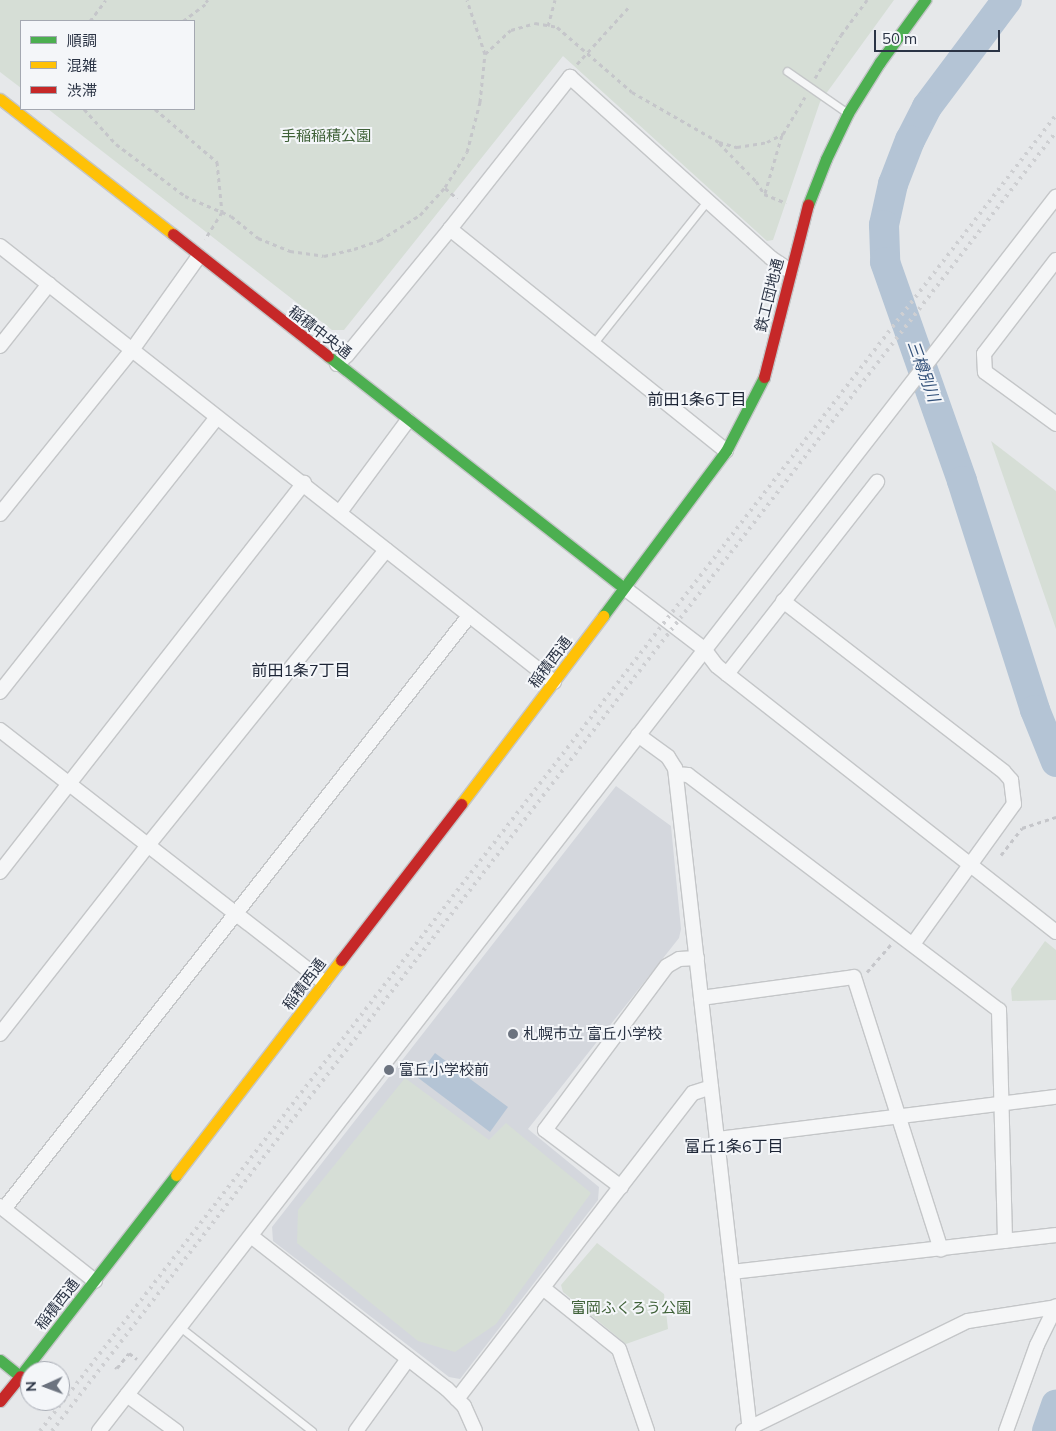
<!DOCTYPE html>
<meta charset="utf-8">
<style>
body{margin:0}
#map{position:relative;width:1056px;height:1431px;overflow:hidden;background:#e6e8ea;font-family:Mulish,"Noto Sans JP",sans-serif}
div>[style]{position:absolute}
.built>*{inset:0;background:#d4d7dd}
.green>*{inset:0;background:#d6ded6}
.water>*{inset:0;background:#b4c4d5}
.river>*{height:30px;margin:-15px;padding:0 15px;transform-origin:15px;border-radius:15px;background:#b4c4d5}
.path>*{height:3px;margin-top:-1.5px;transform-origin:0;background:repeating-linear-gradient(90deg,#c5c6ca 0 4px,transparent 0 8px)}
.roads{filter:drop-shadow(1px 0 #c4c6c8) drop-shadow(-1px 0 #c4c6c8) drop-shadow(0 1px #c4c6c8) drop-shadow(0 -1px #c4c6c8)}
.lane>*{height:7px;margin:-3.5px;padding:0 3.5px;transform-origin:3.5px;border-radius:3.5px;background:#f5f6f7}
.street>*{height:14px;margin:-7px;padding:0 7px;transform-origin:7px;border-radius:7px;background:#f5f6f7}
.fast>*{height:11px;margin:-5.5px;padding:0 5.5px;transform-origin:5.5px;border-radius:5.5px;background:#4caf50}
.slow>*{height:11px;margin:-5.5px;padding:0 5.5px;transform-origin:5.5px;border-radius:5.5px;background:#ffc107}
.jam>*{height:11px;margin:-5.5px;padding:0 5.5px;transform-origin:5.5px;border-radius:5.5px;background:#c62828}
.rail>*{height:4px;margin-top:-2px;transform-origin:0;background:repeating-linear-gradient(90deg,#cecfd2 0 2.5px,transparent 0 7.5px)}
.dots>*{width:14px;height:14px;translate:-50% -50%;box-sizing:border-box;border:2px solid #f4f6f9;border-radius:50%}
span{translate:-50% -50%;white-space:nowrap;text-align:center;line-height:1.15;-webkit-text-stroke:4px #f4f6f9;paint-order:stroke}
.park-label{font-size:15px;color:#3f6138}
.street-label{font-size:15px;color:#2b3445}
.poi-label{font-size:15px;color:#2b3445}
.left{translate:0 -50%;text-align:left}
.water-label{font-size:16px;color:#34527a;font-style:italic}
.neighbourhood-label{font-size:16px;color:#1d2536}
.legend{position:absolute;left:20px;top:20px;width:175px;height:90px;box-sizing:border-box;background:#f4f6f9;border:1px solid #a4a8b1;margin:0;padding:6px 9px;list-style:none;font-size:15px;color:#2b3445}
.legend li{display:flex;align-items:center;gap:10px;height:25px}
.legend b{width:25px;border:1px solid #a4a8b1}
.north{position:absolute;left:20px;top:1361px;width:50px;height:50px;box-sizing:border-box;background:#f4f6f9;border:1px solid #a4a8b1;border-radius:50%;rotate:268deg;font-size:14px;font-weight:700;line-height:20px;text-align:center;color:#2b3445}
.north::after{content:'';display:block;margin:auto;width:18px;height:22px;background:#6c737f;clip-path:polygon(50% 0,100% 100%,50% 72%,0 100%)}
.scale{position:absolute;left:874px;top:30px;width:126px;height:22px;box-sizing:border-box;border:2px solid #2b3445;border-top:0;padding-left:6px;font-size:15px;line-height:18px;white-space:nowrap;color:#2b3445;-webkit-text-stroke:4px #f4f6f9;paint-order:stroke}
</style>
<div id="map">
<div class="built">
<i style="clip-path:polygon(616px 786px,671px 826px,681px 929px,679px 938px,528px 1129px,599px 1187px,598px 1200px,460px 1379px,449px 1377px,273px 1241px,272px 1227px)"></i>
</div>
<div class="green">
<i style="clip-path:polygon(0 0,894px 0,820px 102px,773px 240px,767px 241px,563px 56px,344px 330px,332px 330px,48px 109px,194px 109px,194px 21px,21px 21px,21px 88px,0 72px)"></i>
<i style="clip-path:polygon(991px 441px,1056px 491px,1056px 629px)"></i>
<i style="clip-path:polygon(1045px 941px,1056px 950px,1056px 1000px,1012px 1001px,1011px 989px)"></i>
<i style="clip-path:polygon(405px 1078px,489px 1140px,506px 1123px,591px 1193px,496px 1324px,455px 1352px,418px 1341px,297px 1243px,298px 1210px)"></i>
<i style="clip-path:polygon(597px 1243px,664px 1294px,668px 1329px,626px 1344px,563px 1292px,561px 1285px)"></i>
</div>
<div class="water">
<i style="clip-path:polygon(435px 1053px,508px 1107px,490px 1132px,417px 1077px)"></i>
</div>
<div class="river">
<i style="left:1007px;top:0;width:134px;rotate:126.8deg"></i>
<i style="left:927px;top:107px;width:37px;rotate:117deg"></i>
<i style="left:910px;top:140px;width:47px;rotate:111.1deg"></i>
<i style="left:893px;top:184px;width:42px;rotate:102.4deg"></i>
<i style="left:884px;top:225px;width:37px;rotate:88deg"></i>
<i style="left:885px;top:262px;width:232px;rotate:70.6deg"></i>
<i style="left:962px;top:481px;width:240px;rotate:72.3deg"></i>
<i style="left:1035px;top:710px;width:56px;rotate:68deg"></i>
<i style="left:1047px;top:1431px;width:28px;rotate:-71deg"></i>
</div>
<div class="path">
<i style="left:90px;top:21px;width:26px;rotate:-53deg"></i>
<i style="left:183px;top:21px;width:31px;rotate:-37deg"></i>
<i style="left:208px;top:2px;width:3px;rotate:-135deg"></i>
<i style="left:548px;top:26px;width:27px;rotate:-75deg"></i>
<i style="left:485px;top:54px;width:35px;rotate:-43deg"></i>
<i style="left:511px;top:30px;width:25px;rotate:-16deg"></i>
<i style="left:535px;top:23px;width:22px;rotate:10deg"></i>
<i style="left:557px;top:27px;width:99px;rotate:40.9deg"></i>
<i style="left:632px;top:92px;width:100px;rotate:29.9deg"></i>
<i style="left:719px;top:142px;width:19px;rotate:16deg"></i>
<i style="left:737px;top:147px;width:30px;rotate:-9deg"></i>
<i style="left:767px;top:142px;width:18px;rotate:-27deg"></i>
<i style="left:783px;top:134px;width:43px;rotate:-59.3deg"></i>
<i style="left:577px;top:64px;width:76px;rotate:-47.7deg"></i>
<i style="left:815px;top:78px;width:50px;rotate:-58.8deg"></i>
<i style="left:841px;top:35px;width:44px;rotate:-53.4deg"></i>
<i style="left:84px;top:109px;width:47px;rotate:47.6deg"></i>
<i style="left:116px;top:144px;width:86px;rotate:37deg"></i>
<i style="left:185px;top:196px;width:50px;rotate:23.5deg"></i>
<i style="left:231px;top:216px;width:35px;rotate:39deg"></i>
<i style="left:258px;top:238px;width:35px;rotate:22deg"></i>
<i style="left:290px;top:251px;width:34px;rotate:8deg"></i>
<i style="left:324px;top:256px;width:31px;rotate:-13deg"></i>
<i style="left:354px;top:249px;width:28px;rotate:-19deg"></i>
<i style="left:380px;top:240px;width:47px;rotate:-32deg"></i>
<i style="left:420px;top:215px;width:38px;rotate:-48deg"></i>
<i style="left:445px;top:187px;width:41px;rotate:-57.8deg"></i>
<i style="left:467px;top:152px;width:52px;rotate:-75.4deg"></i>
<i style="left:480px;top:102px;width:48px;rotate:-84.1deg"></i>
<i style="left:485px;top:54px;width:57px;rotate:-108.4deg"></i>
<i style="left:155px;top:109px;width:82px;rotate:40.5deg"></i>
<i style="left:217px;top:162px;width:50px;rotate:84.3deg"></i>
<i style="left:222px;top:212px;width:32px;rotate:122deg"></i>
<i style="left:719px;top:143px;width:53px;rotate:45.8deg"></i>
<i style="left:756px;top:181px;width:15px;rotate:58deg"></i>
<i style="left:764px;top:194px;width:24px;rotate:22deg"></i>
<i style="left:445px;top:188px;width:16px;rotate:40deg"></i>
<i style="left:765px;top:193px;width:60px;rotate:-73.7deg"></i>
<i style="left:1001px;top:855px;width:34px;rotate:-52deg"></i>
<i style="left:1022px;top:828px;width:36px;rotate:-18deg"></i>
<i style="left:867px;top:972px;width:37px;rotate:-49deg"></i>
<i style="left:115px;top:1367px;width:2px;rotate:27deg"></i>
<i style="left:117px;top:1368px;width:19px;rotate:-51deg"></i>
<i style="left:129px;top:1353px;width:10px;rotate:37deg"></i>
</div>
<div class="roads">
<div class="lane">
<i style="left:787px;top:71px;width:72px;rotate:34.8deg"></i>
<i style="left:593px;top:344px;width:184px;rotate:-51.4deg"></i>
<i style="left:180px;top:1327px;width:168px;rotate:38.2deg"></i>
</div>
<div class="street">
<i style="left:450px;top:229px;width:354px;rotate:38.8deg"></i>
<i style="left:0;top:246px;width:705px;rotate:38.2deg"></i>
<i style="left:1056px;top:260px;width:118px;rotate:127.5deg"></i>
<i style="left:984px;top:354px;width:18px;rotate:87deg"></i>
<i style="left:985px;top:372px;width:88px;rotate:36.2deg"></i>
<i style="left:0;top:346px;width:79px;rotate:-51.7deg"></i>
<i style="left:337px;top:364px;width:13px;rotate:-42deg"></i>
<i style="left:347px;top:355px;width:163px;rotate:-50.7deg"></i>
<i style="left:450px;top:229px;width:194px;rotate:-51.7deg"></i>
<i style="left:570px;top:77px;width:270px;rotate:42deg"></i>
<i style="left:771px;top:258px;width:23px;rotate:34deg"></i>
<i style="left:340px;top:512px;width:114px;rotate:-53.5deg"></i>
<i style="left:0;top:514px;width:211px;rotate:-51.2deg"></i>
<i style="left:132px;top:350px;width:115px;rotate:-54.5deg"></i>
<i style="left:623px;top:587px;width:102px;rotate:37.4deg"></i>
<i style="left:704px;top:649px;width:21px;rotate:53deg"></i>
<i style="left:717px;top:666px;width:13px;rotate:39deg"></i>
<i style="left:727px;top:674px;width:418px;rotate:38.1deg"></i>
<i style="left:783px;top:601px;width:279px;rotate:37.7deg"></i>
<i style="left:1004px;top:772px;width:11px;rotate:49deg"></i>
<i style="left:1011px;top:780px;width:24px;rotate:83deg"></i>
<i style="left:1014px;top:804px;width:173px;rotate:125.8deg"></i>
<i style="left:727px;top:674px;width:244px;rotate:-52deg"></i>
<i style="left:0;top:692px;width:350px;rotate:-51.7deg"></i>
<i style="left:0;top:730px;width:410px;rotate:37.9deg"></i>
<i style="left:638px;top:735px;width:37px;rotate:36deg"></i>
<i style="left:668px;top:757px;width:13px;rotate:58deg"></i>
<i style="left:675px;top:768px;width:667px;rotate:83.55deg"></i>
<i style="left:676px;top:774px;width:12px;rotate:5deg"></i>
<i style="left:688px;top:775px;width:390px;rotate:37.1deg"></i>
<i style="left:999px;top:1010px;width:231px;rotate:88.5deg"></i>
<i style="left:0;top:872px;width:494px;rotate:-52deg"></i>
<i style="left:701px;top:998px;width:154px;rotate:-7.8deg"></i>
<i style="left:854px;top:977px;width:286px;rotate:72.3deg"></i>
<i style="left:0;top:1034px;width:240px;rotate:-51.9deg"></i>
<i style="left:148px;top:845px;width:379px;rotate:-51.1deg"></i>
<i style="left:717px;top:1139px;width:342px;rotate:-7.1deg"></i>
<i style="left:621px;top:1187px;width:95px;rotate:-143.1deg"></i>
<i style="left:545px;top:1130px;width:204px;rotate:-53.4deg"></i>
<i style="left:667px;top:966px;width:14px;rotate:-30deg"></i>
<i style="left:679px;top:959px;width:18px;rotate:-3deg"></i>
<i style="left:0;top:1206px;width:121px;rotate:38.3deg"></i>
<i style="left:4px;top:1209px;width:754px;rotate:-51.9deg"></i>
<i style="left:251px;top:1236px;width:249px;rotate:38deg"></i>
<i style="left:447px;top:1389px;width:24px;rotate:45deg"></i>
<i style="left:464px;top:1406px;width:27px;rotate:66deg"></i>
<i style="left:732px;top:1272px;width:326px;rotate:-6.5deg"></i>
<i style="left:543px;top:1288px;width:97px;rotate:38.8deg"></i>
<i style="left:619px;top:1349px;width:87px;rotate:71.1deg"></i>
<i style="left:127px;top:1395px;width:61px;rotate:36.3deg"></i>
<i style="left:457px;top:1399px;width:386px;rotate:-52.4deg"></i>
<i style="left:693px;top:1093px;width:19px;rotate:-18deg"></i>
<i style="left:99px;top:1431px;width:1562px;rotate:-52.21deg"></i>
<i style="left:356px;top:1431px;width:89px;rotate:-54.2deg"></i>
<i style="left:743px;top:1431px;width:250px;rotate:-26.1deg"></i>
<i style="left:968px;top:1321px;width:89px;rotate:-9deg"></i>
<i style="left:1006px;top:1431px;width:91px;rotate:-70.2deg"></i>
<i style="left:1037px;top:1345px;width:43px;rotate:-64deg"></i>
</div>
<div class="fast">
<i style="left:808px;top:205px;width:49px;rotate:-68.6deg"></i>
<i style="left:826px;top:159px;width:51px;rotate:-64.4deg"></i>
<i style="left:848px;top:113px;width:60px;rotate:-57.9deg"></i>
<i style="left:880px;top:62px;width:77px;rotate:-54deg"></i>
<i style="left:328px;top:356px;width:375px;rotate:38.1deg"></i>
<i style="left:603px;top:616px;width:206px;rotate:-53.3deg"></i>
<i style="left:726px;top:451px;width:83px;rotate:-62.8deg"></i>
<i style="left:0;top:1360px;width:26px;rotate:39deg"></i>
<i style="left:20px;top:1376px;width:254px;rotate:-52.2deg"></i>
</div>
<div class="slow">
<i style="left:0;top:99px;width:219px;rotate:38deg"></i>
<i style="left:461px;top:804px;width:236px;rotate:-52.9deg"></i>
<i style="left:176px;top:1175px;width:271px;rotate:-52.5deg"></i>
</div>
<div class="jam">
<i style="left:173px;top:234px;width:197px;rotate:38.2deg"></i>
<i style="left:764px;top:377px;width:178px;rotate:-75.7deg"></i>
<i style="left:341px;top:960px;width:197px;rotate:-52.4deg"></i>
<i style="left:0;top:1401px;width:32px;rotate:-51deg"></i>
</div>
</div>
<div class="rail">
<i style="left:40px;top:1431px;width:1663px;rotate:-52.33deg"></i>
<i style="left:52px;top:1431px;width:1642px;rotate:-52.3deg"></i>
</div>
<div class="dots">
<i style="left:513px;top:1034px;background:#6c737f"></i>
<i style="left:389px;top:1070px;background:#6c737f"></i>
</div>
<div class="park-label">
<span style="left:326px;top:136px">手稲稲積公園</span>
<span style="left:631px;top:1308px">富岡ふくろう公園</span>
</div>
<div class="street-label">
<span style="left:769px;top:295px;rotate:-76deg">鉄工団地通</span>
<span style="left:320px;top:332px;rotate:38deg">稲積中央通</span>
<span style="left:550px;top:662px;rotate:-53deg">稲積西通</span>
<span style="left:304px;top:984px;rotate:-53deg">稲積西通</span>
<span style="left:57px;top:1304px;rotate:-52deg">稲積西通</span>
</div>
<div class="poi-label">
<span class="left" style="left:523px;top:1034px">札幌市立 富丘小学校</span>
<span class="left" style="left:399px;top:1070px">富丘小学校前</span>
</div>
<div class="water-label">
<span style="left:924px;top:371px;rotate:70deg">三樽別川</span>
</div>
<div class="neighbourhood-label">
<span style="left:697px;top:399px">前田1条6丁目</span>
<span style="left:301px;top:670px">前田1条7丁目</span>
<span style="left:734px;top:1146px">富丘1条6丁目</span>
</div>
<ul class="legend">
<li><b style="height:6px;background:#4caf50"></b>順調</li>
<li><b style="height:6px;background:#ffc107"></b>混雑</li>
<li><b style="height:6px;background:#c62828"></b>渋滞</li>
</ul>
<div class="north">N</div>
<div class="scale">50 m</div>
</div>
